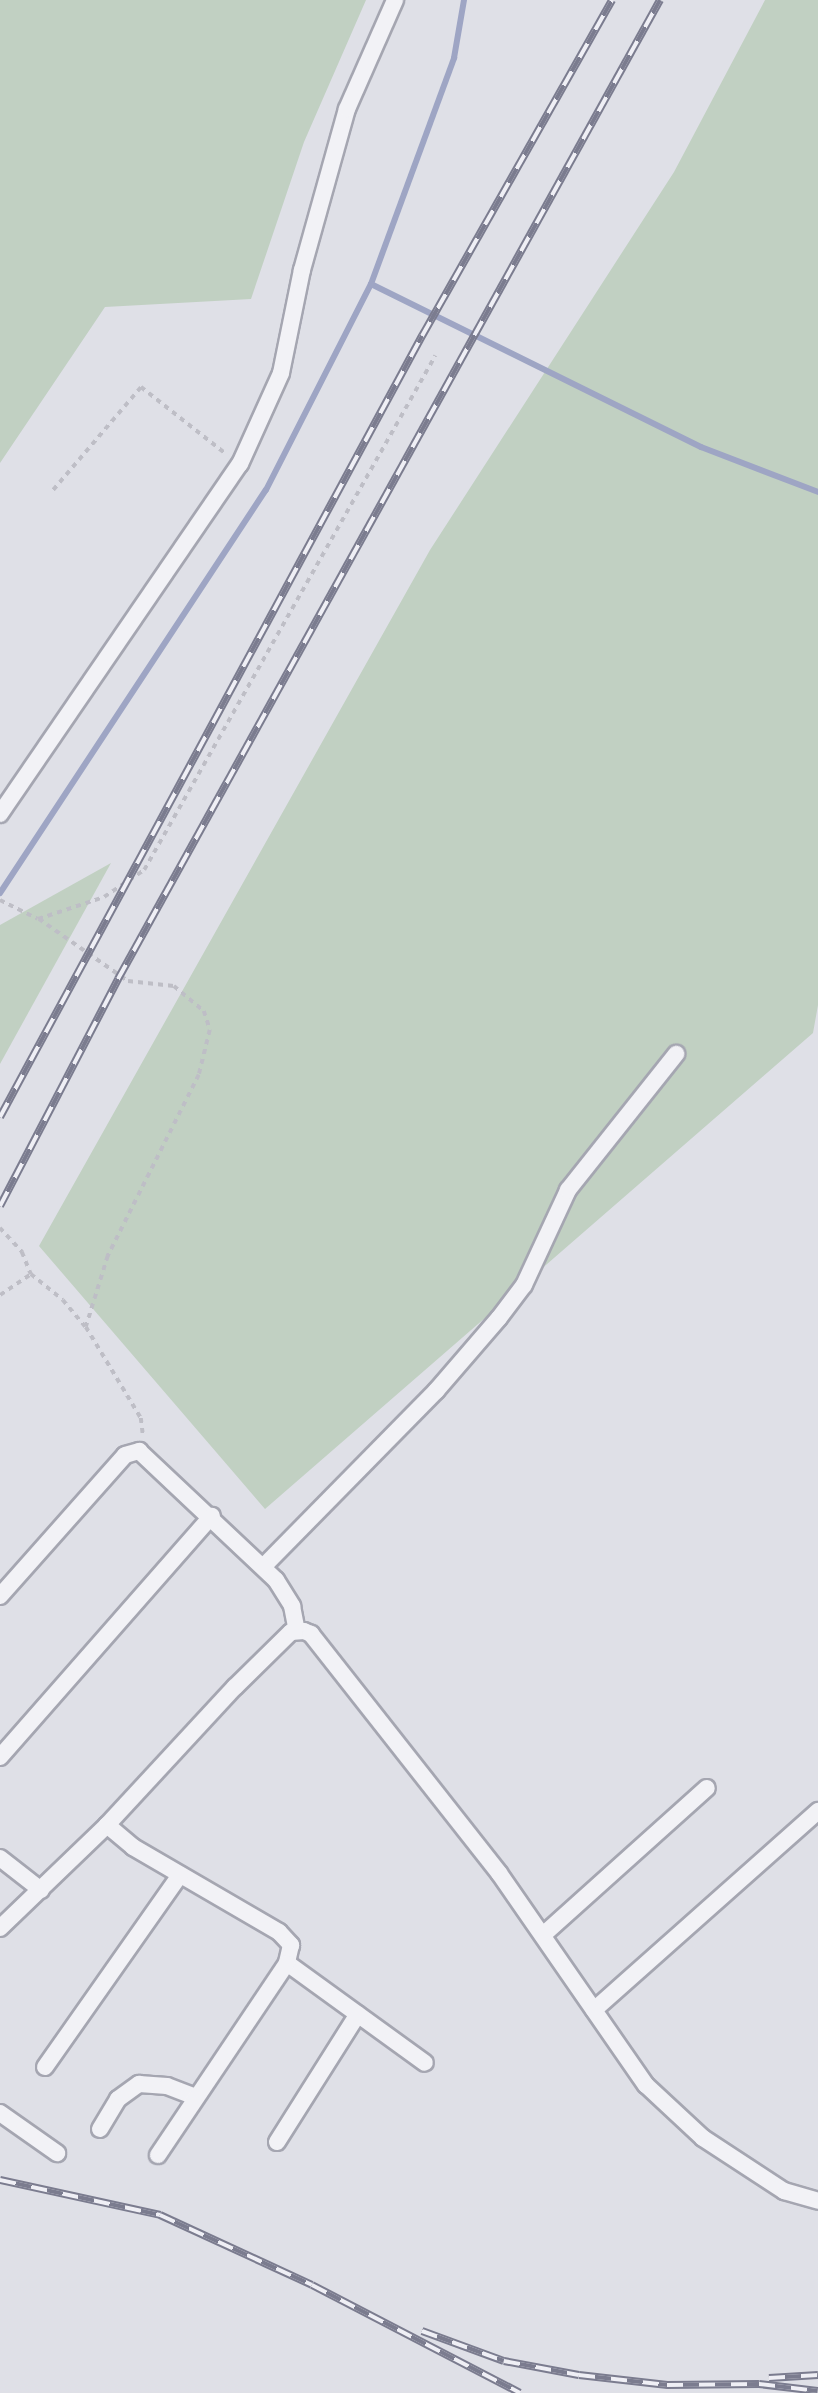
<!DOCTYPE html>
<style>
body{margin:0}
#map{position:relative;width:818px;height:2393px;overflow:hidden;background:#dfe0e7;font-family:"DM Sans",sans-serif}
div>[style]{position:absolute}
.green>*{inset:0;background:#c1d0c2}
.stream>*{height:6px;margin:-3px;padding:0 3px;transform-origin:3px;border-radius:3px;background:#9ea5c4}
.path>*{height:3.5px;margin-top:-1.75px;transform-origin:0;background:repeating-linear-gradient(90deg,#bebec6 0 5px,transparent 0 10px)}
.roads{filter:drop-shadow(2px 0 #a5a6b1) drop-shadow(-2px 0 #a5a6b1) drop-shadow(0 2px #a5a6b1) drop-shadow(0 -2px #a5a6b1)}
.minor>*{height:16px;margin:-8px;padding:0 8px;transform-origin:8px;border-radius:8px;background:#f2f2f6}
.rail>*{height:8px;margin-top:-4px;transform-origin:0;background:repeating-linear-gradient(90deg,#efeff5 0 16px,#7b7c8f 0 32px);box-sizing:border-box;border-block:2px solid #7b7c8f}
span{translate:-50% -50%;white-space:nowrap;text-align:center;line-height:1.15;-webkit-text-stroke:6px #efeff5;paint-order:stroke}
</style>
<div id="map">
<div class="green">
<i style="clip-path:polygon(0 0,366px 0,304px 142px,251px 299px,105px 307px,0 463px)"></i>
<i style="clip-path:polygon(765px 0,818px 0,818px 1005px,813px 1033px,265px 1509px,39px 1246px,430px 550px,674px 172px)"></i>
<i style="clip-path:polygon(111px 863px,0 1064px,0 925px)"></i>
</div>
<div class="stream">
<i style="left:371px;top:284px;width:241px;rotate:-69.8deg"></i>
<i style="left:454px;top:58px;width:59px;rotate:-80.2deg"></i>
<i style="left:0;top:893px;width:483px;rotate:-56.6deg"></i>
<i style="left:266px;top:490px;width:231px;rotate:-63deg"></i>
<i style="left:371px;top:284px;width:368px;rotate:26.3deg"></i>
<i style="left:701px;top:447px;width:125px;rotate:21deg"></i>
</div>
<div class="path">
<i style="left:53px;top:490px;width:135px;rotate:-49.5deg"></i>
<i style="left:141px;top:387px;width:107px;rotate:38.2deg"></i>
<i style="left:0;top:900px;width:42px;rotate:26.6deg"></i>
<i style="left:38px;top:919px;width:70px;rotate:-18.4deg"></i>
<i style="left:104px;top:897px;width:48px;rotate:-34deg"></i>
<i style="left:144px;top:870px;width:591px;rotate:-60.48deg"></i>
<i style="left:39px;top:919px;width:108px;rotate:34.9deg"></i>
<i style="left:128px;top:981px;width:46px;rotate:6.2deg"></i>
<i style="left:174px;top:986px;width:39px;rotate:40deg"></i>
<i style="left:204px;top:1011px;width:20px;rotate:72deg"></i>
<i style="left:210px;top:1030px;width:46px;rotate:103.7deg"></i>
<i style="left:199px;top:1075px;width:203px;rotate:116.7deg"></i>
<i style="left:108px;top:1256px;width:74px;rotate:107.2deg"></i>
<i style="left:0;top:1228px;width:33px;rotate:47deg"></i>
<i style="left:22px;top:1252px;width:24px;rotate:68deg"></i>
<i style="left:0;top:1295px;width:37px;rotate:-34deg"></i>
<i style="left:31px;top:1274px;width:41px;rotate:39.1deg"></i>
<i style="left:63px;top:1300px;width:35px;rotate:50deg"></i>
<i style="left:86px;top:1327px;width:106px;rotate:58.9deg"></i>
<i style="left:141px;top:1418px;width:16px;rotate:83deg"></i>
</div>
<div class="roads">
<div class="minor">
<i style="left:0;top:814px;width:424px;rotate:-55.6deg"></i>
<i style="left:240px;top:464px;width:100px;rotate:-65.7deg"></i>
<i style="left:281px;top:373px;width:105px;rotate:-78.5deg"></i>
<i style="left:302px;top:270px;width:167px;rotate:-74.4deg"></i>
<i style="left:347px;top:109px;width:119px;rotate:-66.2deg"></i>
<i style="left:263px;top:1567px;width:247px;rotate:-45.5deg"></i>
<i style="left:436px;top:1391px;width:96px;rotate:-49.2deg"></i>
<i style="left:499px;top:1318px;width:41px;rotate:-52.9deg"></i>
<i style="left:524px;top:1285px;width:105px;rotate:-65.1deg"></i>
<i style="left:568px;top:1190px;width:174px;rotate:-51.5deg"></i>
<i style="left:0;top:1596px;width:188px;rotate:-48.4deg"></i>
<i style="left:125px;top:1455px;width:15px;rotate:-16deg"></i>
<i style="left:139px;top:1451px;width:188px;rotate:43.3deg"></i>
<i style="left:276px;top:1580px;width:31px;rotate:58deg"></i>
<i style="left:292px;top:1606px;width:25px;rotate:79deg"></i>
<i style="left:0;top:1757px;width:321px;rotate:-48.7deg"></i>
<i style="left:107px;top:1825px;width:34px;rotate:40deg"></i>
<i style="left:133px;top:1847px;width:169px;rotate:30.2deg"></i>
<i style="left:279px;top:1932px;width:18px;rotate:47deg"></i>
<i style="left:291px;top:1945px;width:18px;rotate:103deg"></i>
<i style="left:287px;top:1963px;width:170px;rotate:35.9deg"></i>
<i style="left:0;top:1858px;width:52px;rotate:38deg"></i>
<i style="left:0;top:1928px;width:149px;rotate:-43.9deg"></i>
<i style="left:107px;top:1825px;width:188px;rotate:-47.2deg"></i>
<i style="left:235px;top:1687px;width:78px;rotate:-44.5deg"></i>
<i style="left:291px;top:1632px;width:13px;rotate:-4deg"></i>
<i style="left:304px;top:1631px;width:8px;rotate:23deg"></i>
<i style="left:311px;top:1634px;width:304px;rotate:51.8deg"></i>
<i style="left:499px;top:1873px;width:258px;rotate:55.3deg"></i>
<i style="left:646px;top:2085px;width:78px;rotate:42.9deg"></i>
<i style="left:703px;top:2138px;width:97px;rotate:33.2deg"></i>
<i style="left:784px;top:2191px;width:35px;rotate:16deg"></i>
<i style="left:543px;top:1935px;width:220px;rotate:-41.9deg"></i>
<i style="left:594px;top:2010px;width:300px;rotate:-41.6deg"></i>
<i style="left:45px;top:2067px;width:235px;rotate:-54.9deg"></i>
<i style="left:0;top:2113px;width:70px;rotate:35.1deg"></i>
<i style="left:100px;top:2129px;width:35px;rotate:-59deg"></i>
<i style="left:118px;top:2099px;width:26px;rotate:-36deg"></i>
<i style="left:139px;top:2084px;width:28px;rotate:4deg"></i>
<i style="left:167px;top:2086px;width:30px;rotate:21deg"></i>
<i style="left:277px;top:2142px;width:151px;rotate:-57.7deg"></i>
<i style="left:158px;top:2155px;width:231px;rotate:-56.1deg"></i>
</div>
</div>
<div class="rail">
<i style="left:0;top:1117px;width:888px;rotate:-61.62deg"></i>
<i style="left:422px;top:336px;width:386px;rotate:-60.5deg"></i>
<i style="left:0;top:1206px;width:256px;rotate:-62.5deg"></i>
<i style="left:118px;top:979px;width:1119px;rotate:-61.03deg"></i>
<i style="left:0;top:2180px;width:164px;rotate:12.3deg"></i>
<i style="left:160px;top:2215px;width:167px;rotate:24.7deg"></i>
<i style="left:312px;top:2285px;width:234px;rotate:27.4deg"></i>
<i style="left:422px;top:2331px;width:87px;rotate:20.1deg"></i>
<i style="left:504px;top:2361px;width:76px;rotate:10.6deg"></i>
<i style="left:579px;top:2375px;width:89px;rotate:6.5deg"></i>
<i style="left:667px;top:2385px;width:92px;rotate:-0.6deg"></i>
<i style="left:759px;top:2384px;width:59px;rotate:6.8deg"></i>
<i style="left:769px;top:2378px;width:49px;rotate:-3.5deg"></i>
</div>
</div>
